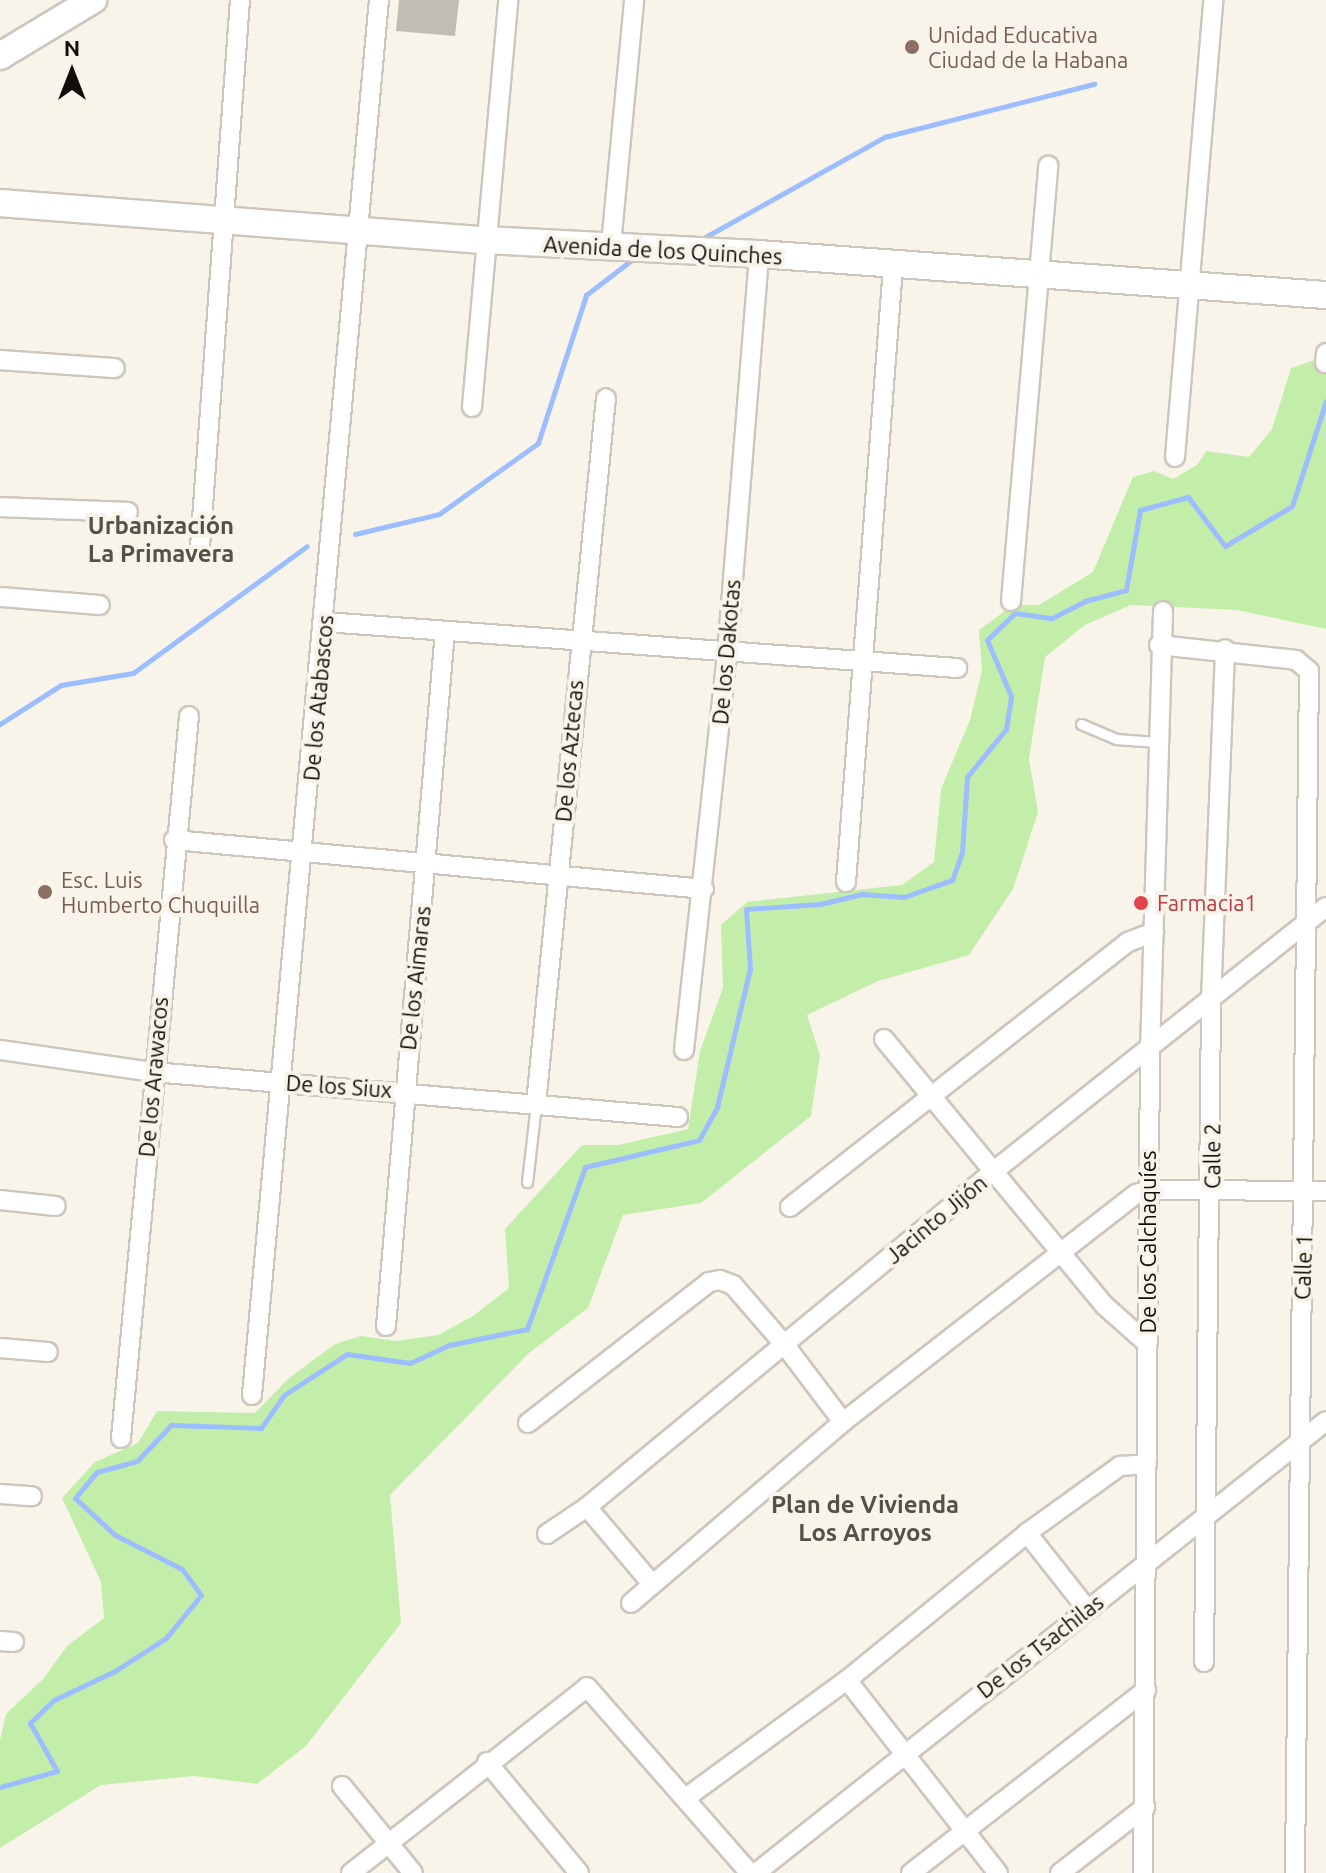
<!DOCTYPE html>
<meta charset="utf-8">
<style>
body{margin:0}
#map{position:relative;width:1326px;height:1873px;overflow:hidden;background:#f9f4ea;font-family:Ubuntu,sans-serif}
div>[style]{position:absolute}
.green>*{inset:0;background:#c2eea9}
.stream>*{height:5px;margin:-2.5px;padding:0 2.5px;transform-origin:2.5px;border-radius:2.5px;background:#9cbdff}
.building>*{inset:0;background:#c2bdb3}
.roads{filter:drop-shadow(2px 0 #ccc6bd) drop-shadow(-2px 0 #ccc6bd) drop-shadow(0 2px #ccc6bd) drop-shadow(0 -2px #ccc6bd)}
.lane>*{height:9px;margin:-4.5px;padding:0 4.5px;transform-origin:4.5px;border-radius:4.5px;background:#fff}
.street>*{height:18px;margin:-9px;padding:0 9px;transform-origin:9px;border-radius:9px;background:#fff}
.secondary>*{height:26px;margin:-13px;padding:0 13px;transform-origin:13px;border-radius:13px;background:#fff}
.dots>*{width:22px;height:22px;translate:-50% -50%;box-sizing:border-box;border:4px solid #f9f4ea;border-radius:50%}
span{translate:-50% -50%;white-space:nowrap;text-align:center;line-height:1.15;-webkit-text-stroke:8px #f9f4ea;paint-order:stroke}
.education-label{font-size:22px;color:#785e54}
.left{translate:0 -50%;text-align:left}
.street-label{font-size:22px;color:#100e0b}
.health-label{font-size:22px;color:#be3a42}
.neighbourhood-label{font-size:24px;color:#555148;font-weight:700}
.north{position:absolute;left:32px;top:32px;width:80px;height:80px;-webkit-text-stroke:6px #f9f4ea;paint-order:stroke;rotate:0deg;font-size:22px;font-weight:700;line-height:32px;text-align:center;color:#100e0b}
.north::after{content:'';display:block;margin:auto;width:28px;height:36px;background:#100e0b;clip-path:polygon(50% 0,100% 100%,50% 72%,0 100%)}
</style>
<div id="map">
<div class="green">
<i style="clip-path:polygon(1326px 356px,1326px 629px,1237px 610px,1131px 605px,1085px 625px,1045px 657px,1029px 759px,1038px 812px,1013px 889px,969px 955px,878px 981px,807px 1015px,820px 1055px,811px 1116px,701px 1203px,623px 1215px,588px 1308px,529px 1353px,390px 1495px,401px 1623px,306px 1746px,257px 1784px,194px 1776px,101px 1785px,0 1848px,0 1740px,6px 1714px,44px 1678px,67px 1646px,104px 1618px,101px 1582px,62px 1498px,95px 1462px,138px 1443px,157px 1411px,255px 1413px,289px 1378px,335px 1344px,361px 1336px,396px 1341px,438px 1335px,473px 1316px,509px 1288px,505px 1229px,582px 1145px,619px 1145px,688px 1129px,700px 1051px,723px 988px,721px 925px,747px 902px,902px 885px,934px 862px,941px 789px,970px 720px,982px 671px,979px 630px,1013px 605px,1039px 605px,1093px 572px,1133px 477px,1154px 471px,1173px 479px,1197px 465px,1206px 451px,1249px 457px,1272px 429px,1291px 368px)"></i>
</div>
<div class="stream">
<i style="left:700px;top:240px;width:211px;rotate:-29.2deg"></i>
<i style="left:884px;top:137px;width:217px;rotate:-14.2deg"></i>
<i style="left:355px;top:534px;width:86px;rotate:-13.4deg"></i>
<i style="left:439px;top:514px;width:122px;rotate:-35.6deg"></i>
<i style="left:538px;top:443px;width:156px;rotate:-72deg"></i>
<i style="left:586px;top:295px;width:59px;rotate:-37.5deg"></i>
<i style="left:0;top:724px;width:72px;rotate:-32.6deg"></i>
<i style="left:61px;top:685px;width:73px;rotate:-9.5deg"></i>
<i style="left:133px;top:673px;width:215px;rotate:-36.1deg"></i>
<i style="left:0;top:1787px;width:59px;rotate:-15.7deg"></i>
<i style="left:57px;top:1771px;width:55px;rotate:-119.4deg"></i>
<i style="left:30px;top:1723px;width:33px;rotate:-44deg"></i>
<i style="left:54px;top:1700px;width:68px;rotate:-25.4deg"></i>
<i style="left:115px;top:1671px;width:61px;rotate:-32.9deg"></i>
<i style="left:166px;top:1638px;width:55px;rotate:-50.9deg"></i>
<i style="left:201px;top:1595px;width:32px;rotate:-126deg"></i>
<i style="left:182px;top:1569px;width:75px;rotate:-153.1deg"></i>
<i style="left:115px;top:1535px;width:54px;rotate:-137.2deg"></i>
<i style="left:75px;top:1498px;width:34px;rotate:-50deg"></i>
<i style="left:97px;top:1472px;width:41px;rotate:-15.4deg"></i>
<i style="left:137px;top:1461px;width:50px;rotate:-46.6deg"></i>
<i style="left:171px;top:1425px;width:90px;rotate:1.9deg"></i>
<i style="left:261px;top:1428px;width:40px;rotate:-55.1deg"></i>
<i style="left:284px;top:1395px;width:75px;rotate:-33.1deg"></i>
<i style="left:347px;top:1354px;width:64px;rotate:8.1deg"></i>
<i style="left:410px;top:1363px;width:43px;rotate:-24.8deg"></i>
<i style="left:449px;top:1345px;width:80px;rotate:-11.6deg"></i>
<i style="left:527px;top:1329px;width:172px;rotate:-70.3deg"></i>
<i style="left:585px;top:1167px;width:117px;rotate:-13.3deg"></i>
<i style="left:699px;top:1140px;width:38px;rotate:-61deg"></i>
<i style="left:717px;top:1107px;width:142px;rotate:-76.6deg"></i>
<i style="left:750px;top:969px;width:60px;rotate:-93.8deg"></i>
<i style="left:746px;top:909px;width:74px;rotate:-3.9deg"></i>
<i style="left:820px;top:904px;width:43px;rotate:-13.4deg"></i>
<i style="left:862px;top:894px;width:42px;rotate:4.1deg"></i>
<i style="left:904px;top:897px;width:51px;rotate:-19.5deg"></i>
<i style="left:952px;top:880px;width:29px;rotate:-70deg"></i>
<i style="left:962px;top:853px;width:76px;rotate:-86.2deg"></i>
<i style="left:967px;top:777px;width:62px;rotate:-50.9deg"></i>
<i style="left:1006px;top:729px;width:33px;rotate:-81deg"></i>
<i style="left:1011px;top:696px;width:61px;rotate:-113.2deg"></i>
<i style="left:987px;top:640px;width:39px;rotate:-44deg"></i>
<i style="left:1015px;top:613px;width:37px;rotate:8deg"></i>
<i style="left:1052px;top:618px;width:37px;rotate:-27deg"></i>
<i style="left:1085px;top:601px;width:42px;rotate:-15deg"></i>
<i style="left:1126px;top:590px;width:81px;rotate:-80.1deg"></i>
<i style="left:1140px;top:510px;width:50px;rotate:-15.2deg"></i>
<i style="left:1188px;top:497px;width:61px;rotate:52.9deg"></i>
<i style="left:1225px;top:546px;width:78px;rotate:-30.8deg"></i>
<i style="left:1292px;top:506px;width:110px;rotate:-72.1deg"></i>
</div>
<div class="building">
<i style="clip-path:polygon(399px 0,459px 0,455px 36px,396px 31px)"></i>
</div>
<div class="roads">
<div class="lane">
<i style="left:1081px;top:724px;width:38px;rotate:23deg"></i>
<i style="left:1116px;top:739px;width:41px;rotate:4.2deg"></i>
<i style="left:527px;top:1182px;width:79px;rotate:-83.4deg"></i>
</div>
<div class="street">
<i style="left:611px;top:245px;width:246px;rotate:-84.6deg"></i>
<i style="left:0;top:360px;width:115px;rotate:4deg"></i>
<i style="left:1325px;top:363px;width:10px;rotate:-84deg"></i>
<i style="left:472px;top:407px;width:409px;rotate:-84.9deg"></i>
<i style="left:1175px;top:457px;width:459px;rotate:-85.2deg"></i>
<i style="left:0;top:507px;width:128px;rotate:2.2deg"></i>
<i style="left:200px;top:547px;width:548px;rotate:-85.82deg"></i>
<i style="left:0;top:597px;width:100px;rotate:4.6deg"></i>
<i style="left:1011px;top:601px;width:437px;rotate:-85.1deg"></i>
<i style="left:325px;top:622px;width:634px;rotate:4.16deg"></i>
<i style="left:1159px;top:645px;width:138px;rotate:6.2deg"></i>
<i style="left:1296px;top:660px;width:17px;rotate:40deg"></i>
<i style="left:1309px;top:671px;width:1202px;rotate:90.67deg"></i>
<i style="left:174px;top:840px;width:532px;rotate:5.28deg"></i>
<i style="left:846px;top:882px;width:617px;rotate:-85.63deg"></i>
<i style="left:884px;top:1039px;width:347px;rotate:50.4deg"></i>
<i style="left:1105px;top:1306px;width:57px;rotate:41.5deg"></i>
<i style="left:0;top:1050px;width:155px;rotate:8.2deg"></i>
<i style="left:153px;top:1072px;width:527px;rotate:4.9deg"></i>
<i style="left:684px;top:1050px;width:398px;rotate:-83.8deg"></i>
<i style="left:727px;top:654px;width:401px;rotate:-85.4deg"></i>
<i style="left:536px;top:1104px;width:709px;rotate:-84.34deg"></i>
<i style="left:0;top:1200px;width:56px;rotate:6.1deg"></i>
<i style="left:790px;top:1207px;width:429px;rotate:-38.1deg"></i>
<i style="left:1128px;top:942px;width:28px;rotate:-21deg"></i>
<i style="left:386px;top:1326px;width:697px;rotate:-85.15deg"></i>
<i style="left:0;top:1348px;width:48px;rotate:4.8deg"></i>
<i style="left:252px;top:1395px;width:1401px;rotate:-84.8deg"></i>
<i style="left:528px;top:1423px;width:229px;rotate:-37.9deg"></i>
<i style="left:709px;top:1282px;width:11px;rotate:-10deg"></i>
<i style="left:720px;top:1280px;width:14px;rotate:21deg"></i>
<i style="left:733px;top:1285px;width:78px;rotate:49.2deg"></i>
<i style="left:784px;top:1344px;width:98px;rotate:52.9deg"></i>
<i style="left:121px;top:1438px;width:725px;rotate:-84.62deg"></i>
<i style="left:0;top:1494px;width:32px;rotate:4deg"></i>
<i style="left:587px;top:1507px;width:101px;rotate:49.8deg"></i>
<i style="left:1027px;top:1533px;width:97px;rotate:51.7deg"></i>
<i style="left:547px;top:1534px;width:48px;rotate:-34deg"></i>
<i style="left:587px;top:1507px;width:528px;rotate:-39.54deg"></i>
<i style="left:994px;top:1171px;width:424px;rotate:-38.5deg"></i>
<i style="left:631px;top:1603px;width:279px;rotate:-40.5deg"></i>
<i style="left:843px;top:1422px;width:371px;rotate:-37.9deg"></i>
<i style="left:1136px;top:1194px;width:14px;rotate:-17deg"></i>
<i style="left:1149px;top:1190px;width:177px;rotate:0.3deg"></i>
<i style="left:0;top:1641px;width:14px;rotate:4deg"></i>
<i style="left:1204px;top:1662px;width:662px;rotate:-89.39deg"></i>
<i style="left:1211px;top:1000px;width:351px;rotate:-87.7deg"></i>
<i style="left:847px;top:1680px;width:245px;rotate:52deg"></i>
<i style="left:487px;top:1762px;width:144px;rotate:50.3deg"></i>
<i style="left:342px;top:1786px;width:112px;rotate:50.8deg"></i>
<i style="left:687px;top:1797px;width:198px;rotate:-36.2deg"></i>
<i style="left:847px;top:1680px;width:232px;rotate:-39.2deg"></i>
<i style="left:1027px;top:1533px;width:115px;rotate:-35.8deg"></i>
<i style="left:1120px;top:1466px;width:27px;rotate:-4deg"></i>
<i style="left:351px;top:1873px;width:300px;rotate:-38.2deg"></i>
<i style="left:587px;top:1687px;width:247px;rotate:48.8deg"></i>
<i style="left:756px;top:1873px;width:727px;rotate:-38.41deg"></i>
<i style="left:911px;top:1873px;width:298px;rotate:-37.9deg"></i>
<i style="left:1060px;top:1873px;width:108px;rotate:-37.8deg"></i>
<i style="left:1143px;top:1873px;width:822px;rotate:-89.51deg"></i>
<i style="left:1150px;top:1051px;width:440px;rotate:-88.3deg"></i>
</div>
<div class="secondary">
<i style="left:0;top:56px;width:109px;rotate:-31.1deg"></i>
<i style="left:0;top:203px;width:484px;rotate:4.4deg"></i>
<i style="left:483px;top:240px;width:276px;rotate:2.9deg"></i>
<i style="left:759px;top:254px;width:568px;rotate:4.14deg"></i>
</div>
</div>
<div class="dots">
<i style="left:912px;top:47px;background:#8d6e63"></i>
<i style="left:45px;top:892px;background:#8d6e63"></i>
<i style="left:1141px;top:903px;background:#e0444e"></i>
</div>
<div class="education-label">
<span class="left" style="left:928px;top:47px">Unidad Educativa<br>Ciudad de la Habana</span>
<span class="left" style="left:61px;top:892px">Esc. Luis<br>Humberto Chuquilla</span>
</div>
<div class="street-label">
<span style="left:663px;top:250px;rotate:3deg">Avenida de los Quinches</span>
<span style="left:726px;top:652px;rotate:-85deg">De los Dakotas</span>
<span style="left:318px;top:698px;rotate:-85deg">De los Atabascos</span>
<span style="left:569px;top:751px;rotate:-85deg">De los Aztecas</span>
<span style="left:415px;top:978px;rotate:-84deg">De los Aimaras</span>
<span style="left:153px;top:1077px;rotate:-85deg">De los Arawacos</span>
<span style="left:339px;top:1086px;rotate:4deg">De los Siux</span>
<span style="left:1212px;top:1156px;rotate:-90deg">Calle 2</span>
<span style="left:936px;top:1219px;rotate:-40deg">Jacinto Jijón</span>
<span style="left:1148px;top:1242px;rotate:-90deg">De los Calchaquíes</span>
<span style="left:1303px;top:1267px;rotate:-88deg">Calle 1</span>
<span style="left:1040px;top:1646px;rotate:-38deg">De los Tsachilas</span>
</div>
<div class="health-label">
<span class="left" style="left:1157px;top:903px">Farmacia1</span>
</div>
<div class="neighbourhood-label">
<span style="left:161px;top:540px">Urbanización<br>La Primavera</span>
<span style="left:865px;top:1519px">Plan de Vivienda<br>Los Arroyos</span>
</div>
<div class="north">N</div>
</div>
